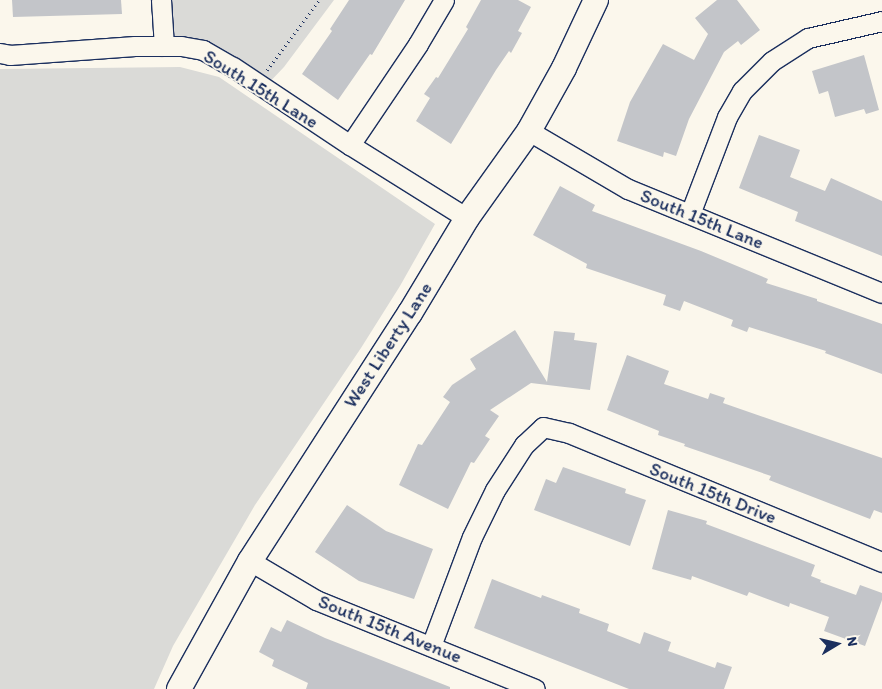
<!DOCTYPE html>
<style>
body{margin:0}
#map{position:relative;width:882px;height:689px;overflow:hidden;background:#fbf7ec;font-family:Itim,sans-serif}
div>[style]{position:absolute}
.green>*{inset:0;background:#dadad7}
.building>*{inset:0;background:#c3c5c9}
.path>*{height:3px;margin-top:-1.5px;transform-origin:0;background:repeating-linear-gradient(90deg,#1b2f5e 0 1px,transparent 0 5px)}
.roads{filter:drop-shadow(1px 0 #1b2f5e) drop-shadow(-1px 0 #1b2f5e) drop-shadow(0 1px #1b2f5e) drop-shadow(0 -1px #1b2f5e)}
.minor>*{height:19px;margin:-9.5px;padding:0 9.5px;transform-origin:9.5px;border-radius:9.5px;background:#fbf7ec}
.tertiary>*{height:24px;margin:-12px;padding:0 12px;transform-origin:12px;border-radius:12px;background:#fbf7ec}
span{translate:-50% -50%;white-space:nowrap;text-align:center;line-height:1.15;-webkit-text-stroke:4px #fbf7ec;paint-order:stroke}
.street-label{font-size:19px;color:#1b2f5e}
.north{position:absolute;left:812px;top:619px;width:50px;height:50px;-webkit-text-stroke:4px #fbf7ec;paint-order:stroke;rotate:81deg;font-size:14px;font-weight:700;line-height:20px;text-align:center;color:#1b2f5e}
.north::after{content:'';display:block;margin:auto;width:18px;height:22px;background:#1b2f5e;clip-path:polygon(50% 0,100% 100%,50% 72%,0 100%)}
</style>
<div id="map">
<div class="green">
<i style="clip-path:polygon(161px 0,334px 0,284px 67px,264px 88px,233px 67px,164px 46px)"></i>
<i style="clip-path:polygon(180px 67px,219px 77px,435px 224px,400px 286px,361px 348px,255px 505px,173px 646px,154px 689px,0 689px,0 69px)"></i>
</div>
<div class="building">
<i style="clip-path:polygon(12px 0,121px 0,122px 14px,13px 17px)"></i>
<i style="clip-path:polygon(349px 0,405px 0,372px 55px,370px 54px,338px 100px,302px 74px,332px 31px,330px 29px)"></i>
<i style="clip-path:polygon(481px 0,518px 0,531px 7px,518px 31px,522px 33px,511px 53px,509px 51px,496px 70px,451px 144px,416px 121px,430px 98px,424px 94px,436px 77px,438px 78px,468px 29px,466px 27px)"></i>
<i style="clip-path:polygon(717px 0,737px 0,760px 30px,741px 45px,738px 41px,724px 52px,689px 119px,676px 156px,664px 152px,663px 157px,617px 141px,630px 102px,663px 44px,694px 60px,708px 34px,695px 18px)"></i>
<i style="clip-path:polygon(864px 55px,879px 110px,866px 114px,864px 109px,835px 117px,828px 91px,819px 94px,812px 71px)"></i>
<i style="clip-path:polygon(759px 135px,800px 150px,790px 177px,825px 191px,831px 178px,882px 201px,882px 256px,795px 221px,798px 212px,739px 188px)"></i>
<i style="clip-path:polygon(560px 186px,595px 205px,592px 211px,701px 251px,768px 279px,766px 283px,817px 299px,817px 301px,882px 324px,882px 374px,825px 353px,826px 351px,749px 327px,747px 332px,731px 326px,733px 320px,684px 301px,680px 311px,663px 305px,666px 295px,586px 268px,587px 264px,533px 235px)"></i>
<i style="clip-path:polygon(515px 330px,547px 382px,554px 331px,575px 333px,574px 340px,597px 343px,590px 390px,531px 383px,490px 410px,499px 416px,485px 436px,490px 439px,474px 463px,471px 462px,448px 509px,399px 485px,418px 444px,422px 445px,450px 402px,443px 397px,452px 385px,476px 369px,470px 359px)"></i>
<i style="clip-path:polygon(627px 355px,669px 371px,664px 384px,708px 399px,710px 393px,725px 398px,723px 403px,882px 458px,882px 513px,874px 510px,870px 519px,769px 480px,771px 476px,684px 446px,685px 444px,658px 435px,659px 431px,607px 410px)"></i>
<i style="clip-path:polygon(563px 467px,626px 489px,625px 493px,646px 500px,630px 546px,534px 510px,546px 479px,556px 483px)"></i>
<i style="clip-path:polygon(347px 505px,386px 531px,433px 549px,414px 599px,359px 581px,315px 552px)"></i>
<i style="clip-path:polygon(668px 510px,707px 521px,706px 524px,815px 565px,811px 576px,821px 580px,820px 582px,856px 595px,860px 585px,882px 593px,882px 600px,865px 646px,824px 631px,829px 617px,790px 603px,789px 607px,749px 592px,747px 596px,692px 576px,691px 580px,652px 569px)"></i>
<i style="clip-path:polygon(492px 579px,541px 598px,542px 595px,580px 609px,579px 613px,609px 624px,607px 631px,640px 644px,644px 632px,671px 642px,668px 651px,715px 668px,717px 662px,732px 667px,724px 689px,629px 689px,474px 628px)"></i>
<i style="clip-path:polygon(287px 620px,325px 638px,450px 687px,450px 689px,306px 689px,308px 683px,272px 666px,274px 660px,259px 652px,271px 627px,281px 632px)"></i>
</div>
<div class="path">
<i style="left:267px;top:70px;width:87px;rotate:-53.4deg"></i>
</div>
<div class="roads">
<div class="minor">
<i style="left:161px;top:0;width:46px;rotate:86.3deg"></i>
<i style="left:0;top:53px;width:10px;rotate:11deg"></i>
<i style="left:10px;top:55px;width:125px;rotate:-4.1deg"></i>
<i style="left:135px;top:46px;width:46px"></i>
<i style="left:181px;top:46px;width:22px;rotate:10deg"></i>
<i style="left:203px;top:50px;width:34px;rotate:30deg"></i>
<i style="left:233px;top:67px;width:141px;rotate:33.7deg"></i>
<i style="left:350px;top:145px;width:138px;rotate:32deg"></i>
<i style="left:529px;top:131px;width:115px;rotate:30.4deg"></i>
<i style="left:628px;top:189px;width:274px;rotate:22.3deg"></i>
<i style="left:350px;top:145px;width:122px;rotate:-56deg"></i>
<i style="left:418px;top:44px;width:51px;rotate:-59.4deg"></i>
<i style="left:690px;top:214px;width:104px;rotate:-69.1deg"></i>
<i style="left:727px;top:117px;width:30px;rotate:-60deg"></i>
<i style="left:742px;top:91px;width:42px;rotate:-45deg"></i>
<i style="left:772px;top:61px;width:43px;rotate:-32.6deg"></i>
<i style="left:808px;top:38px;width:76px;rotate:-12.9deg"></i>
<i style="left:250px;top:561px;width:77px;rotate:30.6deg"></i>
<i style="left:316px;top:600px;width:236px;rotate:22.1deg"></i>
<i style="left:431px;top:646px;width:116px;rotate:-69.4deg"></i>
<i style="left:472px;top:537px;width:52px;rotate:-63.9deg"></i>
<i style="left:495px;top:490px;width:54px;rotate:-57.2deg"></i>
<i style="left:524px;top:445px;width:26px;rotate:-43deg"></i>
<i style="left:543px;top:427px;width:27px;rotate:13deg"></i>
<i style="left:569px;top:433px;width:339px;rotate:22.4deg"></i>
</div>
<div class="tertiary">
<i style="left:179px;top:689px;width:146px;rotate:-61deg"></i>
<i style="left:250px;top:561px;width:295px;rotate:-57.2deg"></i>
<i style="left:410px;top:313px;width:111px;rotate:-59deg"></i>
<i style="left:467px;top:218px;width:107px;rotate:-54.5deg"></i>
<i style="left:529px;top:131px;width:72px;rotate:-60.9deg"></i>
<i style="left:564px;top:68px;width:75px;rotate:-64.8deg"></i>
</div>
</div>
<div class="street-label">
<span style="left:261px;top:89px;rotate:32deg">South 15th Lane</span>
<span style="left:702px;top:219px;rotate:22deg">South 15th Lane</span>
<span style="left:388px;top:345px;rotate:-57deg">West Liberty Lane</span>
<span style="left:713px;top:493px;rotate:22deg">South 15th Drive</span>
<span style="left:390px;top:629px;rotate:22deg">South 15th Avenue</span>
</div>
<div class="north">N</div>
</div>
